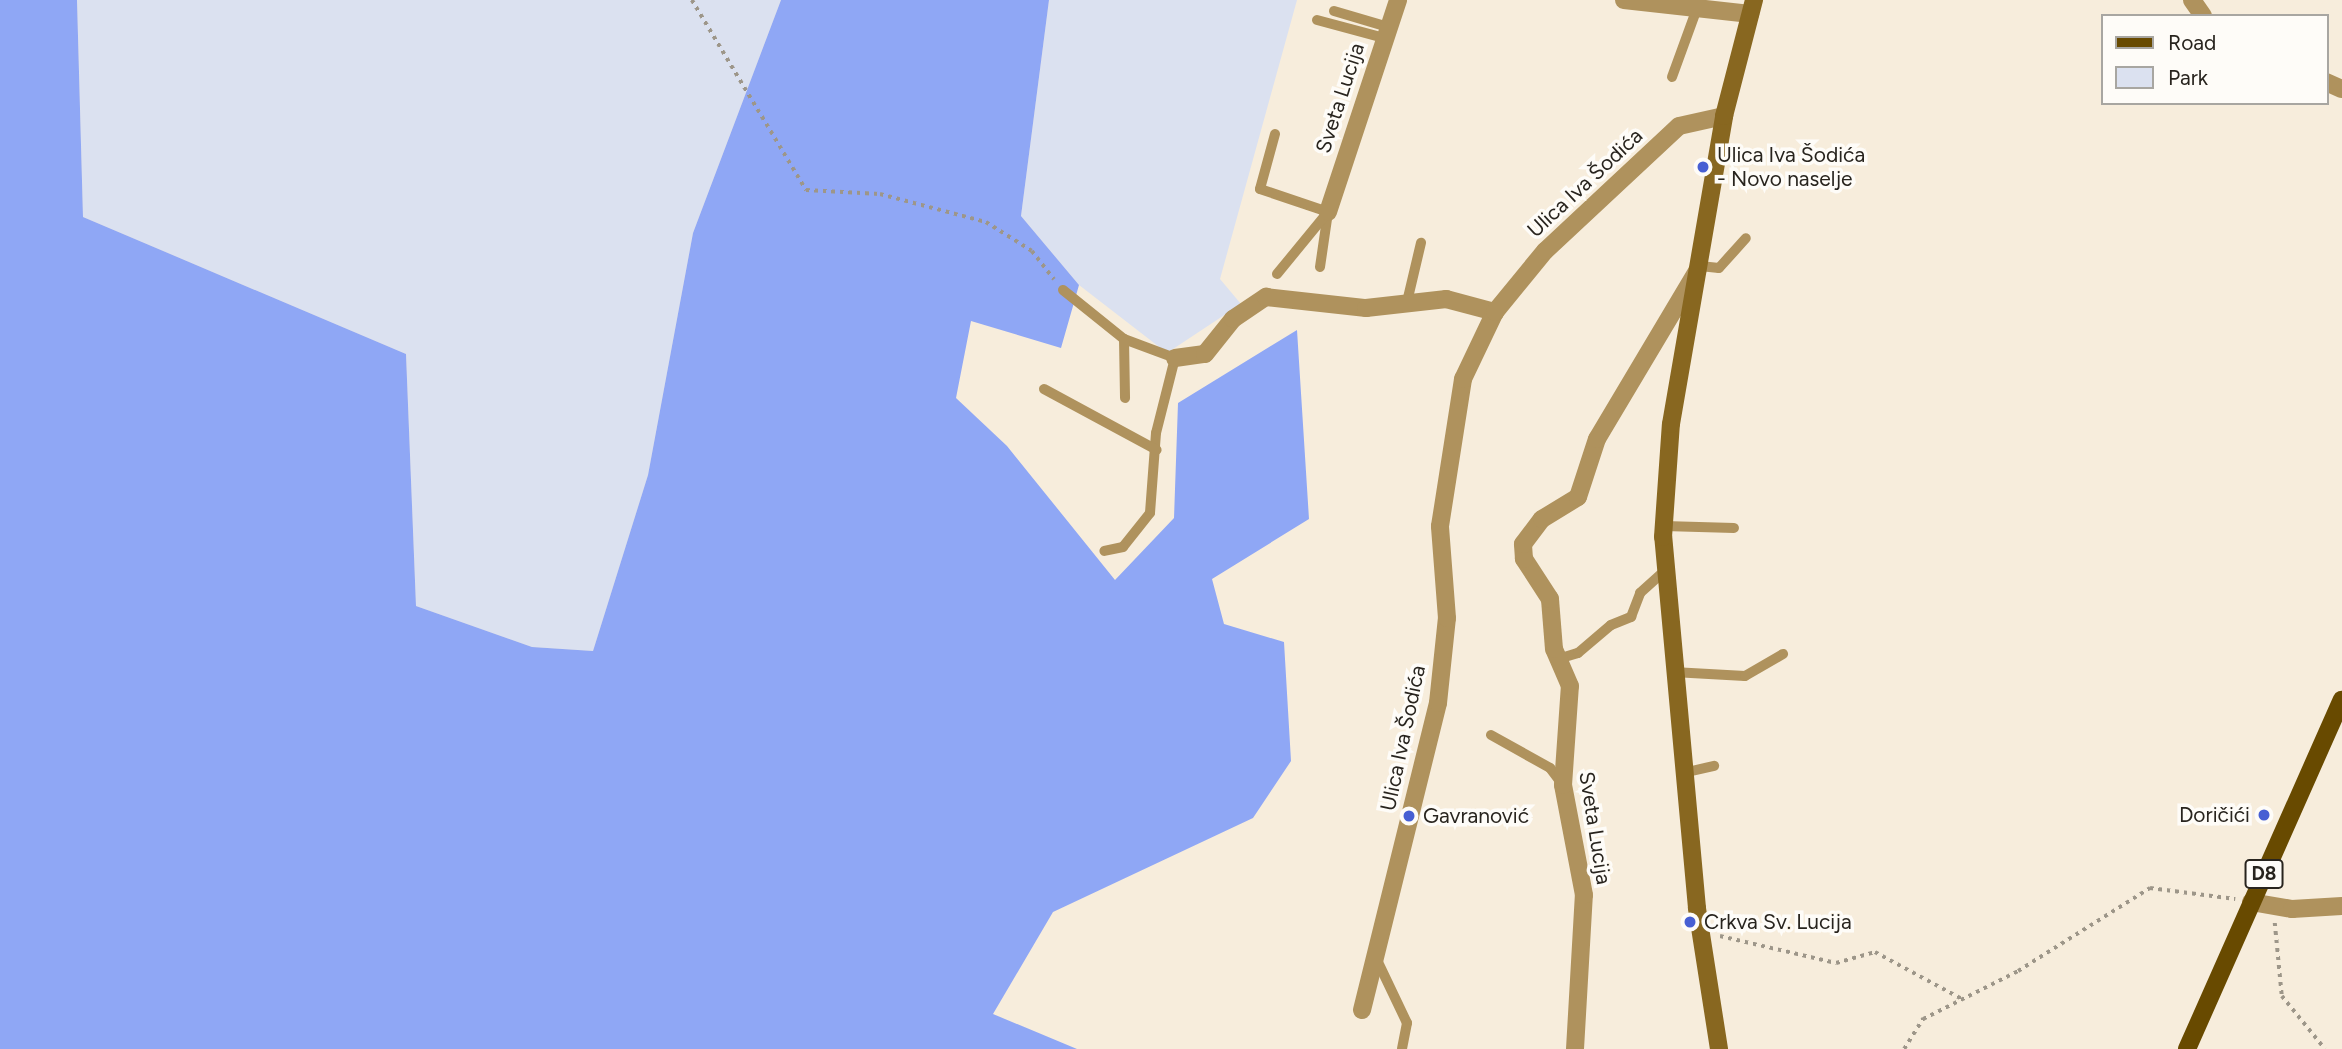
<!DOCTYPE html>
<meta charset="utf-8">
<style>
body{margin:0}
#map{position:relative;width:2342px;height:1049px;overflow:hidden;background:#f7eddc;font-family:Figtree,sans-serif}
div>[style]{position:absolute}
.green>*{inset:0;background:#dbe1f0}
.forest>*{inset:0;background:#8fa7f5}
.path>*{height:3.5px;margin-top:-1.75px;transform-origin:0;background:repeating-linear-gradient(90deg,#9d9689 0 3.5px,transparent 0 8.5px)}
.lane>*{height:10px;margin:-5px;padding:0 5px;transform-origin:5px;border-radius:5px;background:#af925d}
.street>*{height:18px;margin:-9px;padding:0 9px;transform-origin:9px;border-radius:9px;background:#af925d}
.secondary>*{height:18px;margin:-9px;padding:0 9px;transform-origin:9px;border-radius:9px;background:#886720}
.primary>*{height:18px;margin:-9px;padding:0 9px;transform-origin:9px;border-radius:9px;background:#684a00}
.dots>*{width:19px;height:19px;translate:-50% -50%;box-sizing:border-box;border:4px solid #fefcf8;border-radius:50%}
span{translate:-50% -50%;white-space:nowrap;text-align:center;line-height:1.15;-webkit-text-stroke:7px #fefcf8;paint-order:stroke}
.shield-label span{padding:2px 5px;background:#fefcf8;border:2px solid;border-radius:5px;-webkit-text-stroke-width:0}
.shield-label{font-size:19px;color:#28241e;font-weight:700}
.street-label{font-size:21px;color:#28241e}
.poi-label{font-size:21px;color:#28241e}
.left{translate:0 -50%;text-align:left}
.right{translate:-100% -50%;text-align:right}
.legend{position:absolute;left:2101px;top:14px;width:228px;height:91px;box-sizing:border-box;background:#fefcf8;border:2px solid #a8a6a1;margin:0;padding:9px 12px;list-style:none;font-size:21px;color:#28241e}
.legend li{display:flex;align-items:center;gap:14px;height:35px}
.legend b{width:35px;border:2px solid #a8a6a1}
</style>
<div id="map">
<div class="green">
<i style="clip-path:polygon(77px 0,781px 0,693px 233px,648px 475px,593px 651px,532px 647px,416px 606px,406px 354px,83px 217px)"></i>
<i style="clip-path:polygon(1049px 0,1297px 0,1220px 279px,1241px 304px,1167px 353px,1079px 285px,1021px 216px)"></i>
</div>
<div class="forest">
<i style="clip-path:polygon(0 0,77px 0,83px 217px,406px 354px,416px 606px,532px 647px,593px 651px,648px 475px,693px 233px,781px 0,1049px 0,1021px 216px,1079px 285px,1061px 348px,971px 321px,956px 398px,1007px 446px,1115px 580px,1174px 518px,1178px 403px,1297px 330px,1309px 519px,1212px 579px,1224px 624px,1284px 642px,1291px 761px,1253px 818px,1053px 912px,993px 1014px,1077px 1049px,0 1049px)"></i>
</div>
<div class="path">
<i style="left:692px;top:0;width:222px;rotate:59deg"></i>
<i style="left:806px;top:190px;width:74px;rotate:3.1deg"></i>
<i style="left:880px;top:194px;width:110px;rotate:14.8deg"></i>
<i style="left:986px;top:222px;width:54px;rotate:32.2deg"></i>
<i style="left:1032px;top:251px;width:36px;rotate:52deg"></i>
<i style="left:2275px;top:923px;width:73px;rotate:84.5deg"></i>
<i style="left:2282px;top:996px;width:68px;rotate:50.9deg"></i>
<i style="left:1720px;top:936px;width:119px;rotate:13.1deg"></i>
<i style="left:1836px;top:963px;width:41px;rotate:-15.8deg"></i>
<i style="left:1875px;top:952px;width:99px;rotate:28.4deg"></i>
<i style="left:1904px;top:1049px;width:36px;rotate:-58deg"></i>
<i style="left:1923px;top:1019px;width:106px;rotate:-26.8deg"></i>
<i style="left:2018px;top:971px;width:156px;rotate:-32.2deg"></i>
<i style="left:2150px;top:888px;width:86px;rotate:7.4deg"></i>
</div>
<div class="lane">
<i style="left:1334px;top:11px;width:56px;rotate:16.5deg"></i>
<i style="left:1317px;top:20px;width:69px;rotate:15deg"></i>
<i style="left:1672px;top:77px;width:70px;rotate:-70deg"></i>
<i style="left:1275px;top:134px;width:57px;rotate:105.3deg"></i>
<i style="left:1260px;top:189px;width:72px;rotate:18.7deg"></i>
<i style="left:1700px;top:266px;width:19px;rotate:6deg"></i>
<i style="left:1719px;top:268px;width:40px;rotate:-48deg"></i>
<i style="left:1320px;top:267px;width:56px;rotate:-81.7deg"></i>
<i style="left:1277px;top:274px;width:80px;rotate:-50.6deg"></i>
<i style="left:1063px;top:290px;width:78px;rotate:38.8deg"></i>
<i style="left:1124px;top:339px;width:54px;rotate:20.4deg"></i>
<i style="left:1175px;top:358px;width:77px;rotate:104.2deg"></i>
<i style="left:1156px;top:433px;width:80px;rotate:94.3deg"></i>
<i style="left:1150px;top:513px;width:43px;rotate:128.5deg"></i>
<i style="left:1123px;top:547px;width:19px;rotate:168deg"></i>
<i style="left:1407px;top:302px;width:61px;rotate:-76.7deg"></i>
<i style="left:1124px;top:339px;width:59px;rotate:89deg"></i>
<i style="left:1044px;top:389px;width:128px;rotate:28.4deg"></i>
<i style="left:1664px;top:526px;width:70px;rotate:1.6deg"></i>
<i style="left:1558px;top:659px;width:21px;rotate:-17deg"></i>
<i style="left:1578px;top:653px;width:43px;rotate:-40.3deg"></i>
<i style="left:1611px;top:625px;width:22px;rotate:-22deg"></i>
<i style="left:1631px;top:617px;width:26px;rotate:-69deg"></i>
<i style="left:1640px;top:593px;width:31px;rotate:-42deg"></i>
<i style="left:1673px;top:672px;width:72px;rotate:3.2deg"></i>
<i style="left:1745px;top:676px;width:44px;rotate:-30.1deg"></i>
<i style="left:1491px;top:735px;width:68px;rotate:29.2deg"></i>
<i style="left:1550px;top:768px;width:21px;rotate:53deg"></i>
<i style="left:1683px;top:773px;width:32px;rotate:-13deg"></i>
<i style="left:1376px;top:958px;width:72px;rotate:64.5deg"></i>
<i style="left:1407px;top:1023px;width:26px;rotate:101deg"></i>
</div>
<div class="street">
<i style="left:1624px;top:0;width:127px;rotate:6.3deg"></i>
<i style="left:2192px;top:0;width:19px;rotate:55deg"></i>
<i style="left:2326px;top:82px;width:17px;rotate:24deg"></i>
<i style="left:1328px;top:212px;width:223px;rotate:-71.7deg"></i>
<i style="left:1175px;top:358px;width:30px;rotate:-8deg"></i>
<i style="left:1205px;top:354px;width:45px;rotate:-51.3deg"></i>
<i style="left:1233px;top:319px;width:40px;rotate:-34deg"></i>
<i style="left:1266px;top:297px;width:101px;rotate:6.3deg"></i>
<i style="left:1366px;top:308px;width:81px;rotate:-6.4deg"></i>
<i style="left:1446px;top:299px;width:51px;rotate:14.9deg"></i>
<i style="left:2251px;top:902px;width:42px;rotate:9.7deg"></i>
<i style="left:2292px;top:909px;width:50px;rotate:-3.4deg"></i>
<i style="left:1362px;top:1010px;width:316px;rotate:-76.1deg"></i>
<i style="left:1438px;top:703px;width:85px;rotate:-84deg"></i>
<i style="left:1447px;top:618px;width:92px;rotate:-94.4deg"></i>
<i style="left:1440px;top:526px;width:149px;rotate:-81.1deg"></i>
<i style="left:1463px;top:379px;width:74px;rotate:-64.5deg"></i>
<i style="left:1495px;top:312px;width:79px;rotate:-50.7deg"></i>
<i style="left:1545px;top:251px;width:183px;rotate:-43deg"></i>
<i style="left:1679px;top:126px;width:46px;rotate:-12.5deg"></i>
<i style="left:1575px;top:1049px;width:154px;rotate:-86.7deg"></i>
<i style="left:1584px;top:895px;width:112px;rotate:-100.8deg"></i>
<i style="left:1563px;top:785px;width:99px;rotate:-86deg"></i>
<i style="left:1570px;top:686px;width:40px;rotate:-113.4deg"></i>
<i style="left:1554px;top:649px;width:50px;rotate:-94.6deg"></i>
<i style="left:1550px;top:599px;width:48px;rotate:-123deg"></i>
<i style="left:1524px;top:559px;width:15px;rotate:-94deg"></i>
<i style="left:1523px;top:544px;width:31px;rotate:-53deg"></i>
<i style="left:1542px;top:519px;width:42px;rotate:-31.4deg"></i>
<i style="left:1578px;top:497px;width:61px;rotate:-71.9deg"></i>
<i style="left:1597px;top:439px;width:196px;rotate:-59.2deg"></i>
</div>
<div class="secondary">
<i style="left:1719px;top:1049px;width:143px;rotate:-98.9deg"></i>
<i style="left:1697px;top:908px;width:373px;rotate:-95.2deg"></i>
<i style="left:1663px;top:537px;width:113px;rotate:-86deg"></i>
<i style="left:1671px;top:424px;width:313px;rotate:-80.2deg"></i>
<i style="left:1724px;top:116px;width:120px;rotate:-75.5deg"></i>
</div>
<div class="primary">
<i style="left:2187px;top:1049px;width:382px;rotate:-66.1deg"></i>
</div>
<div class="dots">
<i style="left:1703px;top:167px;background:#475fd3"></i>
<i style="left:2264px;top:815px;background:#475fd3"></i>
<i style="left:1409px;top:816px;background:#475fd3"></i>
<i style="left:1690px;top:922px;background:#475fd3"></i>
</div>
<div class="shield-label">
<span style="left:2264px;top:874px">D8</span>
</div>
<div class="street-label">
<span style="left:1340px;top:98px;rotate:-72deg">Sveta Lucija</span>
<span style="left:1585px;top:183px;rotate:-43deg">Ulica Iva Šodića</span>
<span style="left:1403px;top:738px;rotate:-78deg">Ulica Iva Šodića</span>
<span style="left:1595px;top:828px;rotate:81deg">Sveta Lucija</span>
</div>
<div class="poi-label">
<span class="left" style="left:1717px;top:167px">Ulica Iva Šodića<br>- Novo naselje</span>
<span class="right" style="left:2250px;top:815px">Doričići</span>
<span class="left" style="left:1423px;top:816px">Gavranović</span>
<span class="left" style="left:1704px;top:922px">Crkva Sv. Lucija</span>
</div>
<ul class="legend">
<li><b style="height:9px;background:#684a00"></b>Road</li>
<li><b style="height:19px;background:#dbe1f0"></b>Park</li>
</ul>
</div>
